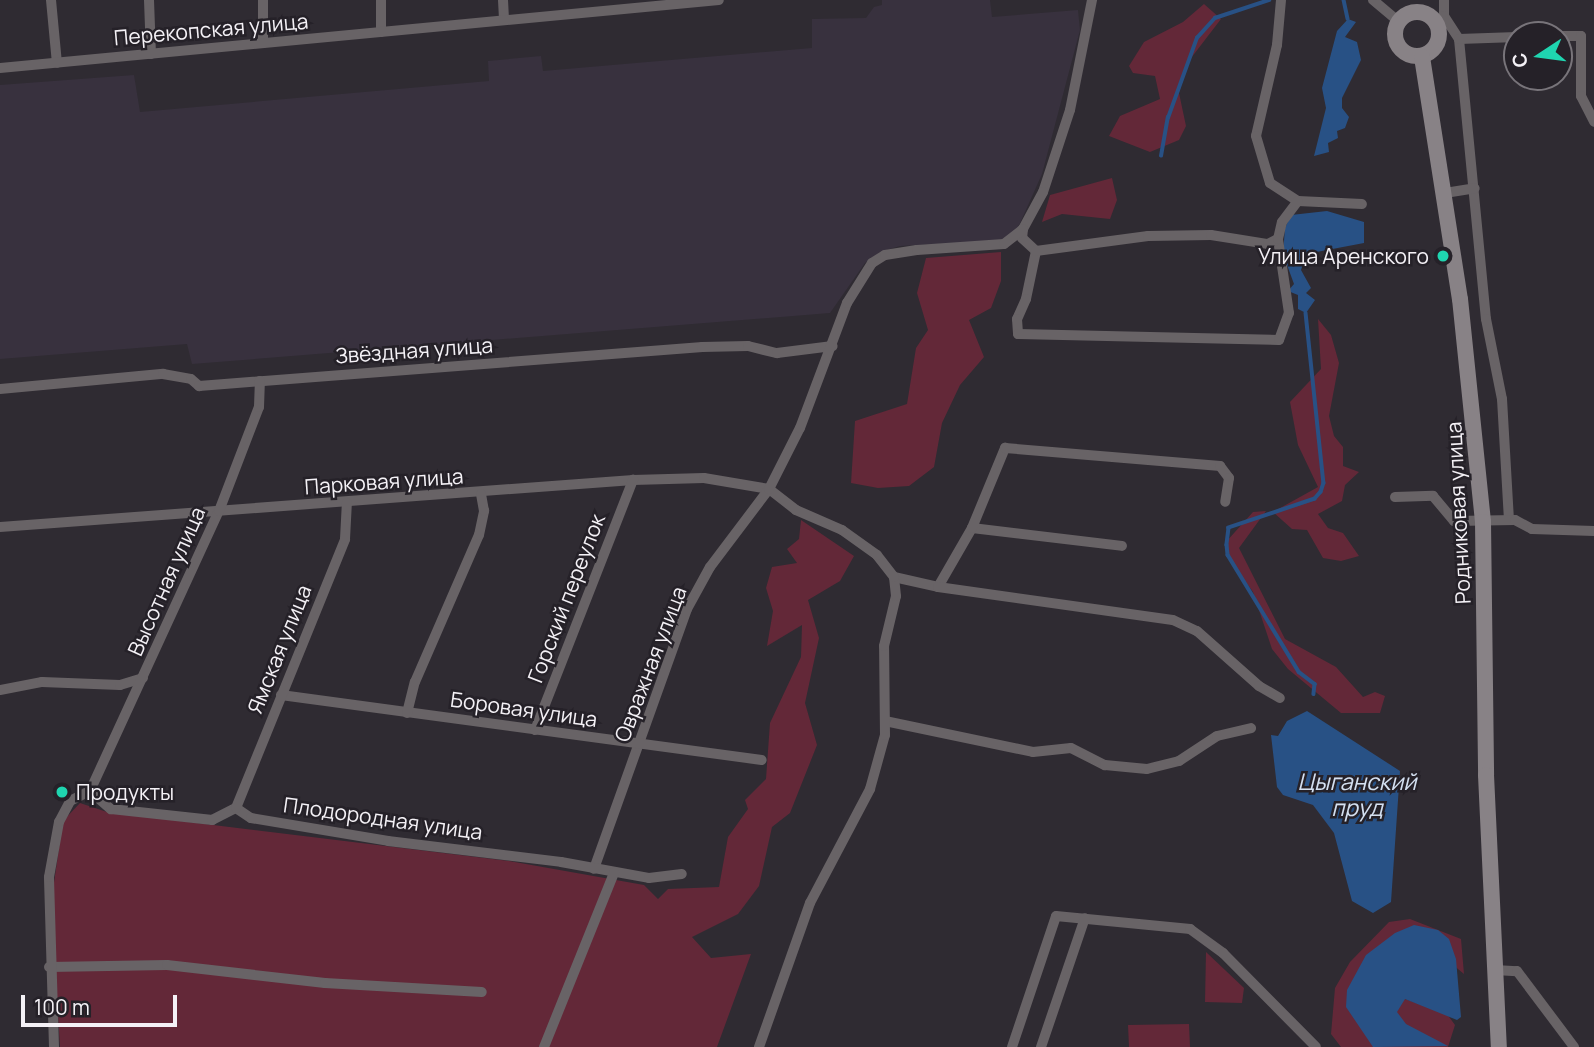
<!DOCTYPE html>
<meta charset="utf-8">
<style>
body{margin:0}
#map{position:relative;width:1594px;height:1047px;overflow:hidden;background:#2f2b32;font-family:Manrope,sans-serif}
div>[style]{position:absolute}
.built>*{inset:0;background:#38313e}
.green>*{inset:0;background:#632838}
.water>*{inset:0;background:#285185}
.stream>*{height:3.5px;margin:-1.75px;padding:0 1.75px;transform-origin:1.75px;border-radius:1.75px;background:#285185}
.street>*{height:10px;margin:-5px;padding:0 5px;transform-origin:5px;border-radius:5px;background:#686366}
.secondary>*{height:16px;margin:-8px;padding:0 8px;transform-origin:8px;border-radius:8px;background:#888286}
.secondary>.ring{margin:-8px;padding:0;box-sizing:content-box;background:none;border:16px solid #888286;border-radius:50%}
.dots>*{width:19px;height:19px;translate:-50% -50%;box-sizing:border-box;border:4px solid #252128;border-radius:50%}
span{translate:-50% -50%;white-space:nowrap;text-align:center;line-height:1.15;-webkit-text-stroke:5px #252128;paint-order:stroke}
.street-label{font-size:21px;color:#f4f1f6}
.poi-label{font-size:21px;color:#f4f1f6}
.right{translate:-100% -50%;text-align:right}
.left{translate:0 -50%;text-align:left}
.water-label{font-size:23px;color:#d4e0f1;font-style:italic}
.north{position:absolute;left:1503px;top:21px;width:70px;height:70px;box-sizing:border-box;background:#252128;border:2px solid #78747a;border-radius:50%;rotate:257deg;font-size:19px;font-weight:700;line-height:28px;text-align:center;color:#f4f1f6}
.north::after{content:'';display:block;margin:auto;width:24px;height:32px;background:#1fd5b0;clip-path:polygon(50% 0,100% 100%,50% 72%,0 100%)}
.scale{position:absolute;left:21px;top:995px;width:156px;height:32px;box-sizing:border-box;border:4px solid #f4f1f6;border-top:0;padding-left:9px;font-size:21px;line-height:24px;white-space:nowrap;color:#f4f1f6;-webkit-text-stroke:5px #252128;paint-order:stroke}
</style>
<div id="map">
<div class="built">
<i style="clip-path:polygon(882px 0,990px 0,992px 17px,1078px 10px,1080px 30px,1042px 174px,1017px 230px,1009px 238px,995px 241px,900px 246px,880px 252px,865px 263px,830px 313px,192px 364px,187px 344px,0 359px,0 85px,134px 75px,140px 112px,489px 81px,488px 61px,541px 56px,543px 71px,812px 48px,812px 19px,866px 18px,874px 7px,882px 5px)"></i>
</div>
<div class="green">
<i style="clip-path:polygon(1204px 4px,1221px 19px,1188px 62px,1179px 93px,1186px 126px,1179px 140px,1150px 152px,1109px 136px,1120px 116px,1160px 99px,1155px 76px,1133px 73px,1129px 66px,1144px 42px,1183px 22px)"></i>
<i style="clip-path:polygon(1112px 178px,1117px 200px,1110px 219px,1062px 214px,1042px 222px,1050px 195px)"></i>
<i style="clip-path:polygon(1001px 252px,1001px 281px,991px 308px,969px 320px,984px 357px,960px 385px,942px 423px,934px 467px,909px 486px,878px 488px,851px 483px,855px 421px,907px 404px,916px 348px,928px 330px,917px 293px,926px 258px)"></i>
<i style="clip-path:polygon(1318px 319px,1331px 335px,1339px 363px,1329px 416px,1334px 436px,1343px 447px,1343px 466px,1359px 472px,1345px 485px,1342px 501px,1318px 514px,1328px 528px,1343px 533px,1359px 556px,1341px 561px,1323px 558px,1307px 530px,1292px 529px,1273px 512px,1318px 487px,1298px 445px,1290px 402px,1321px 369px)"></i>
<i style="clip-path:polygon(1266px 511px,1239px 548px,1285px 639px,1336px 667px,1363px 697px,1375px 692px,1385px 696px,1380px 713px,1341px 713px,1288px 669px,1272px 649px,1253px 592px,1228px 557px,1225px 543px,1253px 512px)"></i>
<i style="clip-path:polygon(801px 520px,854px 556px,840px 581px,808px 600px,819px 638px,805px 703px,817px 745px,790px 813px,772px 827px,759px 886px,738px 914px,692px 937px,711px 958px,751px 954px,717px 1047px,60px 1047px,51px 903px,63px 821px,80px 803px,107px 812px,509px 861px,644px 885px,658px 899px,668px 889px,719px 887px,728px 837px,748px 809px,745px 800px,766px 779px,770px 723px,801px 657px,802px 625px,767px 646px,773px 611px,766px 588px,772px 567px,797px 563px,787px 549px,799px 539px)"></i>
<i style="clip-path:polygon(1410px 919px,1461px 939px,1464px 974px,1441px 955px,1391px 994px,1447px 1014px,1455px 1025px,1448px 1047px,1341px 1047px,1331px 1034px,1335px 988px,1350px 962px,1389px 922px)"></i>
<i style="clip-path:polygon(1206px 952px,1244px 988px,1242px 1003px,1205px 1002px)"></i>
<i style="clip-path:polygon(1189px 1024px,1190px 1047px,1129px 1047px,1128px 1025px)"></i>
</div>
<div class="water">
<i style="clip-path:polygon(1348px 19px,1356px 22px,1345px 37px,1357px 42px,1361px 60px,1342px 98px,1342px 108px,1349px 117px,1345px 128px,1337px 131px,1338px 138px,1328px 143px,1329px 152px,1314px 156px,1326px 108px,1322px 88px,1337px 31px)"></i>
<i style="clip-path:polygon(1327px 211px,1364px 222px,1364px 243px,1306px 254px,1301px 270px,1311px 288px,1306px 293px,1315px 300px,1306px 313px,1298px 309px,1298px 295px,1288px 291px,1294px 284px,1283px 254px,1285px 228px,1291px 215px)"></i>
<i style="clip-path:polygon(1307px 711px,1400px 771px,1391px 902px,1373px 913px,1352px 901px,1334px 833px,1313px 805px,1283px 795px,1277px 787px,1271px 735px,1278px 736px,1287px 721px)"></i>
<i style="clip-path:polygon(1414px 925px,1438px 930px,1449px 939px,1456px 959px,1461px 1017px,1457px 1020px,1405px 999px,1397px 1012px,1406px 1024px,1448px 1046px,1373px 1047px,1346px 1007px,1347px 990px,1366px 955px,1395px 933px)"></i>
</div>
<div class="stream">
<i style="left:1344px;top:0;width:19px;rotate:78deg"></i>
<i style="left:1161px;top:156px;width:39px;rotate:-80deg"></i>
<i style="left:1168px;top:118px;width:85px;rotate:-70.1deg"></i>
<i style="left:1197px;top:38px;width:27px;rotate:-48deg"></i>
<i style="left:1215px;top:18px;width:57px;rotate:-18.4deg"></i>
<i style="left:1306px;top:313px;width:171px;rotate:84deg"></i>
<i style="left:1324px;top:483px;width:9px;rotate:108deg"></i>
<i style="left:1321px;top:492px;width:9px;rotate:131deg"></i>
<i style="left:1315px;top:499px;width:91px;rotate:161.4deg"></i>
<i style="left:1229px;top:528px;width:17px;rotate:97deg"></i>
<i style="left:1227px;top:545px;width:10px;rotate:84deg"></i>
<i style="left:1228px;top:555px;width:137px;rotate:58.7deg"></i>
<i style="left:1299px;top:672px;width:20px;rotate:37deg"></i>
<i style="left:1315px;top:684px;width:10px;rotate:96deg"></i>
</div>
<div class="street">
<i style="left:51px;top:0;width:63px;rotate:84.6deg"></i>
<i style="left:149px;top:0;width:54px;rotate:87.9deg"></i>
<i style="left:263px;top:0;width:43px;rotate:90deg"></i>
<i style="left:503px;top:0;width:20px;rotate:87deg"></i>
<i style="left:1092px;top:0;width:112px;rotate:101.3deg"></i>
<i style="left:1070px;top:110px;width:86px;rotate:108.2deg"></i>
<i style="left:1043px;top:192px;width:42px;rotate:118.4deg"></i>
<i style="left:1023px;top:229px;width:9px;rotate:96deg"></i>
<i style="left:1022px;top:238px;width:19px;rotate:43deg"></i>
<i style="left:1036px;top:251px;width:49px;rotate:101.8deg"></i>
<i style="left:1026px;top:299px;width:22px;rotate:114deg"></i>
<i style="left:1017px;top:319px;width:15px;rotate:86deg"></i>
<i style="left:1018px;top:334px;width:261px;rotate:1.3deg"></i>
<i style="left:1279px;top:340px;width:29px;rotate:-70deg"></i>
<i style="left:1289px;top:313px;width:75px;rotate:-98.5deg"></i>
<i style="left:1281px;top:0;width:45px;rotate:95.1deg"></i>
<i style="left:1277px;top:45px;width:93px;rotate:103deg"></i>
<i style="left:1256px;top:136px;width:49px;rotate:73.4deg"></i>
<i style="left:1270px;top:183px;width:33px;rotate:33deg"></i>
<i style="left:1298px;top:201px;width:64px;rotate:2.7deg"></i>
<i style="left:1373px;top:0;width:33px;rotate:40deg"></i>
<i style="left:1444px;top:0;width:16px;rotate:90deg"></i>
<i style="left:1444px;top:16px;width:27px;rotate:57deg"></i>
<i style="left:1459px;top:39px;width:281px;rotate:84.5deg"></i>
<i style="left:1486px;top:319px;width:82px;rotate:78.7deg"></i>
<i style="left:1502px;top:399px;width:121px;rotate:86.7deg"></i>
<i style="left:381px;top:32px;width:32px;rotate:-90deg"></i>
<i style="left:1559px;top:36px;width:22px"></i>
<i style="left:1581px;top:36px;width:60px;rotate:90deg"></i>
<i style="left:1581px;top:96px;width:29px;rotate:63deg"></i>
<i style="left:1459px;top:39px;width:58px;rotate:-2deg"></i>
<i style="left:0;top:68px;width:722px;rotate:-5.4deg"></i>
<i style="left:1445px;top:193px;width:30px;rotate:-9deg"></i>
<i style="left:1036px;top:251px;width:113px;rotate:-7.6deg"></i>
<i style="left:1148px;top:236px;width:63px;rotate:-0.9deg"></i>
<i style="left:1211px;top:235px;width:58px;rotate:9deg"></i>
<i style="left:1268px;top:244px;width:11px;rotate:-27deg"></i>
<i style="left:1278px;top:239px;width:17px;rotate:-77deg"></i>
<i style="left:1282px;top:222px;width:26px;rotate:-53deg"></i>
<i style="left:0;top:389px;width:164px;rotate:-5.3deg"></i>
<i style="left:163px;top:374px;width:28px;rotate:10deg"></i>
<i style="left:191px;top:379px;width:11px;rotate:41deg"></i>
<i style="left:199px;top:386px;width:505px;rotate:-4.43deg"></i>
<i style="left:702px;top:347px;width:46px;rotate:-1.2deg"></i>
<i style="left:748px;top:346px;width:30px;rotate:14deg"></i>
<i style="left:777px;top:353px;width:56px;rotate:-7.1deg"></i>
<i style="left:1395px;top:497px;width:38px;rotate:-2deg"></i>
<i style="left:1433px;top:496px;width:33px;rotate:50deg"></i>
<i style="left:1454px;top:521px;width:61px;rotate:-0.9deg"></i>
<i style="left:1515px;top:520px;width:19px;rotate:28deg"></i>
<i style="left:1532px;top:529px;width:62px;rotate:1.8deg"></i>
<i style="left:0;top:527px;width:635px;rotate:-4.25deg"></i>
<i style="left:633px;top:480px;width:71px;rotate:-1.6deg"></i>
<i style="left:704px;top:478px;width:66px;rotate:9.6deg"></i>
<i style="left:769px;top:489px;width:98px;rotate:127.1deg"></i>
<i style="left:710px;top:567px;width:48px;rotate:118.7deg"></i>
<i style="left:687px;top:609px;width:276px;rotate:109.7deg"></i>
<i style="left:972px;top:528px;width:151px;rotate:6.8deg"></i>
<i style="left:894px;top:577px;width:45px;rotate:12.8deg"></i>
<i style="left:938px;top:587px;width:68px;rotate:-60deg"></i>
<i style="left:972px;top:528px;width:87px;rotate:-67.6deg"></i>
<i style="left:1005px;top:448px;width:216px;rotate:4.8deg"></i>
<i style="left:1220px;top:466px;width:15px;rotate:53deg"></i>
<i style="left:1229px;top:478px;width:24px;rotate:99deg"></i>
<i style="left:938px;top:587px;width:237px;rotate:8deg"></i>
<i style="left:1173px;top:620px;width:26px;rotate:25deg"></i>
<i style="left:1197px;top:631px;width:83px;rotate:41.6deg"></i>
<i style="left:1259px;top:686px;width:24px;rotate:30deg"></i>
<i style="left:0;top:690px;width:43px;rotate:-10.8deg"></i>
<i style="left:42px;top:682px;width:78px;rotate:2.2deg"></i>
<i style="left:120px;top:685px;width:24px;rotate:-17deg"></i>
<i style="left:281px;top:695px;width:485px;rotate:7.7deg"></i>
<i style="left:407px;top:713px;width:32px;rotate:-76deg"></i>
<i style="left:415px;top:682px;width:160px;rotate:-66.5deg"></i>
<i style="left:479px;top:535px;width:25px;rotate:-78deg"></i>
<i style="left:484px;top:511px;width:17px;rotate:-100deg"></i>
<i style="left:885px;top:721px;width:151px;rotate:11.8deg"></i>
<i style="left:1033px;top:752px;width:38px;rotate:-6deg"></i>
<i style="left:1071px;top:748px;width:38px;rotate:27deg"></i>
<i style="left:1105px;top:765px;width:42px;rotate:5.4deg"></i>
<i style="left:1147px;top:769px;width:33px;rotate:-14deg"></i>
<i style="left:1179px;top:761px;width:45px;rotate:-33.3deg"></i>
<i style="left:1217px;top:736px;width:35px;rotate:-13deg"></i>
<i style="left:535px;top:730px;width:269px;rotate:-68.6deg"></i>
<i style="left:90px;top:791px;width:28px;rotate:41deg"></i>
<i style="left:111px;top:809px;width:102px;rotate:6.2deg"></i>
<i style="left:212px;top:820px;width:27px;rotate:-27deg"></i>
<i style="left:236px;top:808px;width:18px;rotate:34deg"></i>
<i style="left:251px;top:818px;width:139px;rotate:9.5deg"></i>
<i style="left:388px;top:841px;width:174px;rotate:6.9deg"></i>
<i style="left:561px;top:862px;width:89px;rotate:10.3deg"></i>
<i style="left:649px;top:878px;width:33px;rotate:-7deg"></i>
<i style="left:90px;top:791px;width:308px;rotate:-65.3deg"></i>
<i style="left:219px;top:511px;width:111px;rotate:-69deg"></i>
<i style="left:259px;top:407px;width:26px;rotate:-88deg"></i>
<i style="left:236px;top:808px;width:290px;rotate:-67.9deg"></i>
<i style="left:345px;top:539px;width:36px;rotate:-87deg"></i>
<i style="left:49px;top:967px;width:118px;rotate:-1deg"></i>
<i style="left:167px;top:965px;width:159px;rotate:6.5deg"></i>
<i style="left:325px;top:983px;width:157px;rotate:3.3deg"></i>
<i style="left:1495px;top:970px;width:22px;rotate:3deg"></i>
<i style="left:1517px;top:971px;width:95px;rotate:53.1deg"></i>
<i style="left:54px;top:1047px;width:170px;rotate:-91.7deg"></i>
<i style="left:49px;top:877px;width:56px;rotate:-79.7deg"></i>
<i style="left:59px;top:822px;width:24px;rotate:-62deg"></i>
<i style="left:70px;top:801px;width:22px;rotate:-27deg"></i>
<i style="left:544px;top:1047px;width:188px;rotate:-68.1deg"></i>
<i style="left:759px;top:1047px;width:153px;rotate:-70.5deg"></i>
<i style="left:810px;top:903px;width:129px;rotate:-62.2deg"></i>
<i style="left:870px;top:789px;width:56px;rotate:-74.5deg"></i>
<i style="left:885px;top:735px;width:89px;rotate:-90.6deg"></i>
<i style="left:884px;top:646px;width:51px;rotate:-76.5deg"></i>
<i style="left:896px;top:596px;width:19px;rotate:-96deg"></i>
<i style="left:894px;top:577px;width:28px;rotate:-128deg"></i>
<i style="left:877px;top:555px;width:43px;rotate:-144.5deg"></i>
<i style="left:842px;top:530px;width:50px;rotate:-156.5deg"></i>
<i style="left:796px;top:510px;width:34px;rotate:-142deg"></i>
<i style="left:769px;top:489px;width:68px;rotate:-63.1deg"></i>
<i style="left:800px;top:428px;width:134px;rotate:-69.4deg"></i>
<i style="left:847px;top:303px;width:47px;rotate:-58deg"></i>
<i style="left:872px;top:263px;width:15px;rotate:-32deg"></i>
<i style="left:885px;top:255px;width:32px;rotate:-9deg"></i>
<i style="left:917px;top:250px;width:87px;rotate:-3.9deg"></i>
<i style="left:1004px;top:244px;width:24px;rotate:-38deg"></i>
<i style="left:1012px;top:1047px;width:138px;rotate:-71.4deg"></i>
<i style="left:1056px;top:916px;width:135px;rotate:5.5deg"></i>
<i style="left:1190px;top:929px;width:41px;rotate:36deg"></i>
<i style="left:1223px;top:953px;width:132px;rotate:45.3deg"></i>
<i style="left:1041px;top:1047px;width:136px;rotate:-71.2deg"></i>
</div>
<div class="secondary">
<i class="ring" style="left:1395px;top:12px;width:28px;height:28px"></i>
<i style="left:1422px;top:57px;width:245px;rotate:81.1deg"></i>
<i style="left:1460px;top:299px;width:224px;rotate:84.1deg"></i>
<i style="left:1483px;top:522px;width:253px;rotate:89.3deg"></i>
<i style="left:1486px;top:775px;width:272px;rotate:87.3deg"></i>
</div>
<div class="dots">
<i style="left:1443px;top:256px;background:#1fd5b0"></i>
<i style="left:62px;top:792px;background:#1fd5b0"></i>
</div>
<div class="street-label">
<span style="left:211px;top:29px;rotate:-5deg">Перекопская улица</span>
<span style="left:414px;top:350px;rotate:-4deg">Звёздная улица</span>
<span style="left:384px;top:481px;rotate:-4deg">Парковая улица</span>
<span style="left:1458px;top:513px;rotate:-93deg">Родниковая улица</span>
<span style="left:166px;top:581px;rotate:-66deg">Высотная улица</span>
<span style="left:566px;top:598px;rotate:-69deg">Горский переулок</span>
<span style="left:279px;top:649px;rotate:-68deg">Ямская улица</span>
<span style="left:650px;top:664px;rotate:-69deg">Овражная улица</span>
<span style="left:524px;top:709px;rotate:8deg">Боровая улица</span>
<span style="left:383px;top:818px;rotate:8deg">Плодородная улица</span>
</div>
<div class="poi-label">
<span class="right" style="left:1429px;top:256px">Улица Аренского</span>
<span class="left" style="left:76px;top:792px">Продукты</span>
</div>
<div class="water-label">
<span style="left:1357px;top:794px">Цыганский<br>пруд</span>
</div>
<div class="north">С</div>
<div class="scale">100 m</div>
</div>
